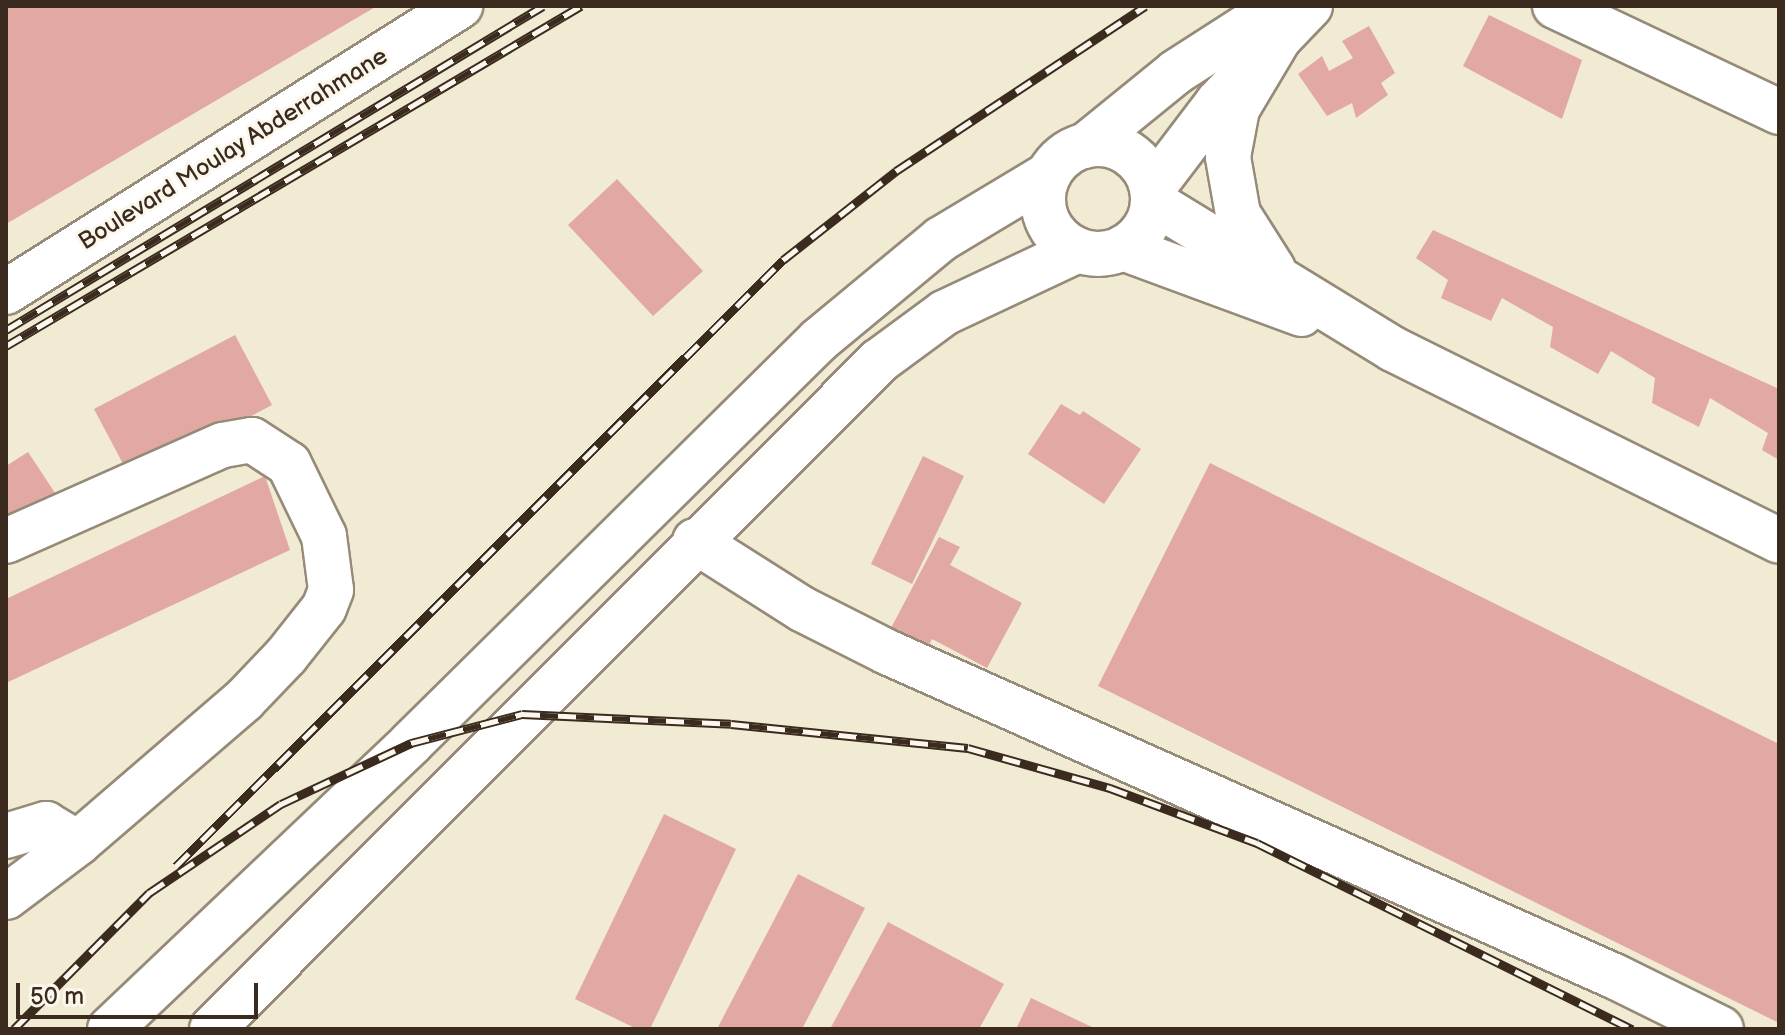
<!DOCTYPE html>
<style>
body{margin:0}
#map{position:relative;width:1785px;height:1035px;overflow:hidden;background:#f1ebd3;font-family:"Balsamiq Sans",sans-serif}
div>[style]{position:absolute}
.building>*{inset:0;background:#e1a9a1}
.roads{filter:drop-shadow(2px 0 #968a78) drop-shadow(-2px 0 #968a78) drop-shadow(0 2px #968a78) drop-shadow(0 -2px #968a78)}
.minor>*{height:44px;margin:-22px;padding:0 22px;transform-origin:22px;border-radius:22px;background:#fff}
.minor>.ring{margin:-22px;padding:0;box-sizing:content-box;background:none;border:44px solid #fff;border-radius:50%}
.rail>*{height:9px;margin-top:-4.5px;transform-origin:0;background:repeating-linear-gradient(90deg,#fbf7ec 0 18px,#3b2a1e 0 36px);box-sizing:border-box;border-block:2px solid #3b2a1e}
span{translate:-50% -50%;white-space:nowrap;text-align:center;line-height:1.15;-webkit-text-stroke:6px #fbf7ec;paint-order:stroke}
.street-label{font-size:24px;color:#3b2a1e}
.frame{position:absolute;inset:0;border:8px solid #3b2a1e;pointer-events:none}
.scale{position:absolute;left:16px;top:983px;width:242px;height:36px;box-sizing:border-box;border:4px solid #3b2a1e;border-top:0;padding-left:10px;font-size:24px;line-height:28px;white-space:nowrap;color:#3b2a1e;-webkit-text-stroke:6px #fbf7ec;paint-order:stroke}
</style>
<div id="map">
<div class="building">
<i style="clip-path:polygon(6px 6px,377px 6px,6px 224px)"></i>
<i style="clip-path:polygon(1489px 15px,1582px 60px,1562px 119px,1463px 66px)"></i>
<i style="clip-path:polygon(1369px 26px,1395px 73px,1381px 83px,1388px 95px,1356px 118px,1352px 103px,1327px 116px,1298px 74px,1322px 56px,1329px 71px,1353px 58px,1342px 41px)"></i>
<i style="clip-path:polygon(617px 179px,703px 271px,653px 316px,568px 225px)"></i>
<i style="clip-path:polygon(1433px 230px,1779px 389px,1779px 460px,1762px 450px,1768px 433px,1710px 398px,1699px 427px,1652px 403px,1655px 378px,1611px 351px,1598px 374px,1550px 347px,1553px 327px,1502px 298px,1491px 321px,1441px 298px,1448px 280px,1416px 258px)"></i>
<i style="clip-path:polygon(235px 335px,272px 405px,131px 479px,94px 409px)"></i>
<i style="clip-path:polygon(1061px 404px,1080px 415px,1083px 411px,1141px 449px,1104px 504px,1028px 454px)"></i>
<i style="clip-path:polygon(28px 452px,61px 502px,16px 531px,6px 515px,6px 466px)"></i>
<i style="clip-path:polygon(923px 456px,964px 476px,912px 584px,871px 564px)"></i>
<i style="clip-path:polygon(1210px 463px,1779px 744px,1779px 1023px,1098px 686px)"></i>
<i style="clip-path:polygon(265px 476px,290px 550px,6px 683px,6px 599px)"></i>
<i style="clip-path:polygon(939px 537px,960px 547px,950px 565px,1022px 603px,987px 668px,932px 639px,928px 647px,891px 628px)"></i>
<i style="clip-path:polygon(664px 814px,736px 849px,650px 1029px,637px 1029px,575px 999px)"></i>
<i style="clip-path:polygon(798px 874px,865px 908px,802px 1029px,717px 1029px)"></i>
<i style="clip-path:polygon(888px 922px,1004px 984px,979px 1029px,830px 1029px)"></i>
<i style="clip-path:polygon(1031px 998px,1096px 1029px,1016px 1029px)"></i>
</div>
<div class="roads">
<div class="minor">
<i style="left:1555px;top:6px;width:248px;rotate:25.3deg"></i>
<i class="ring" style="left:1043px;top:144px;width:66px;height:66px"></i>
<i style="left:1085px;top:146px;width:117px;rotate:-39.1deg"></i>
<i style="left:1176px;top:72px;width:122px;rotate:-32.7deg"></i>
<i style="left:1152px;top:189px;width:109px;rotate:-52.8deg"></i>
<i style="left:1218px;top:102px;width:133px;rotate:-46.2deg"></i>
<i style="left:1153px;top:202px;width:281px;rotate:31.5deg"></i>
<i style="left:1393px;top:349px;width:431px;rotate:26.4deg"></i>
<i style="left:1123px;top:248px;width:190px;rotate:20.3deg"></i>
<i style="left:1273px;top:269px;width:65px;rotate:-122.5deg"></i>
<i style="left:1238px;top:214px;width:58px;rotate:-100deg"></i>
<i style="left:1228px;top:157px;width:49px;rotate:-79.4deg"></i>
<i style="left:1237px;top:109px;width:84px;rotate:-59.2deg"></i>
<i style="left:6px;top:292px;width:537px;rotate:-32.21deg"></i>
<i style="left:6px;top:541px;width:237px;rotate:-23.9deg"></i>
<i style="left:223px;top:445px;width:29px;rotate:-10deg"></i>
<i style="left:252px;top:440px;width:44px;rotate:33deg"></i>
<i style="left:289px;top:464px;width:80px;rotate:64.1deg"></i>
<i style="left:324px;top:536px;width:54px;rotate:82.6deg"></i>
<i style="left:331px;top:590px;width:19px;rotate:111deg"></i>
<i style="left:324px;top:608px;width:61px;rotate:128.4deg"></i>
<i style="left:286px;top:656px;width:61px;rotate:133.7deg"></i>
<i style="left:244px;top:700px;width:219px;rotate:139.3deg"></i>
<i style="left:695px;top:541px;width:127px;rotate:32.4deg"></i>
<i style="left:802px;top:609px;width:95px;rotate:26.8deg"></i>
<i style="left:887px;top:652px;width:798px;rotate:24.03deg"></i>
<i style="left:1616px;top:977px;width:117px;rotate:26.3deg"></i>
<i style="left:6px;top:836px;width:42px;rotate:-16.7deg"></i>
<i style="left:46px;top:824px;width:37px;rotate:31deg"></i>
<i style="left:78px;top:843px;width:90px;rotate:143.1deg"></i>
<i style="left:110px;top:1029px;width:415px;rotate:-43.5deg"></i>
<i style="left:411px;top:743px;width:573px;rotate:-44.65deg"></i>
<i style="left:819px;top:340px;width:158px;rotate:-39.6deg"></i>
<i style="left:941px;top:239px;width:126px;rotate:-31deg"></i>
<i style="left:212px;top:1029px;width:944px;rotate:-45.04deg"></i>
<i style="left:879px;top:361px;width:81px;rotate:-36.4deg"></i>
<i style="left:944px;top:313px;width:148px;rotate:-25.2deg"></i>
</div>
</div>
<div class="rail">
<i style="left:6px;top:330px;width:627px;rotate:-31.1deg"></i>
<i style="left:6px;top:346px;width:668px;rotate:-30.6deg"></i>
<i style="left:176px;top:866px;width:858px;rotate:-44.95deg"></i>
<i style="left:783px;top:260px;width:144px;rotate:-38.2deg"></i>
<i style="left:896px;top:171px;width:299px;rotate:-33.5deg"></i>
<i style="left:14px;top:1029px;width:192px;rotate:-45.2deg"></i>
<i style="left:149px;top:893px;width:159px;rotate:-34deg"></i>
<i style="left:281px;top:804px;width:144px;rotate:-25.1deg"></i>
<i style="left:411px;top:743px;width:115px;rotate:-14.6deg"></i>
<i style="left:522px;top:714px;width:209px;rotate:2.7deg"></i>
<i style="left:731px;top:724px;width:238px;rotate:5.8deg"></i>
<i style="left:968px;top:748px;width:148px;rotate:15.7deg"></i>
<i style="left:1110px;top:788px;width:157px;rotate:20.5deg"></i>
<i style="left:1257px;top:843px;width:419px;rotate:26.4deg"></i>
</div>
<div class="street-label">
<span style="left:233px;top:149px;rotate:-32deg">Boulevard Moulay Abderrahmane</span>
</div>
<div class="frame"></div>
<div class="scale">50 m</div>
</div>
